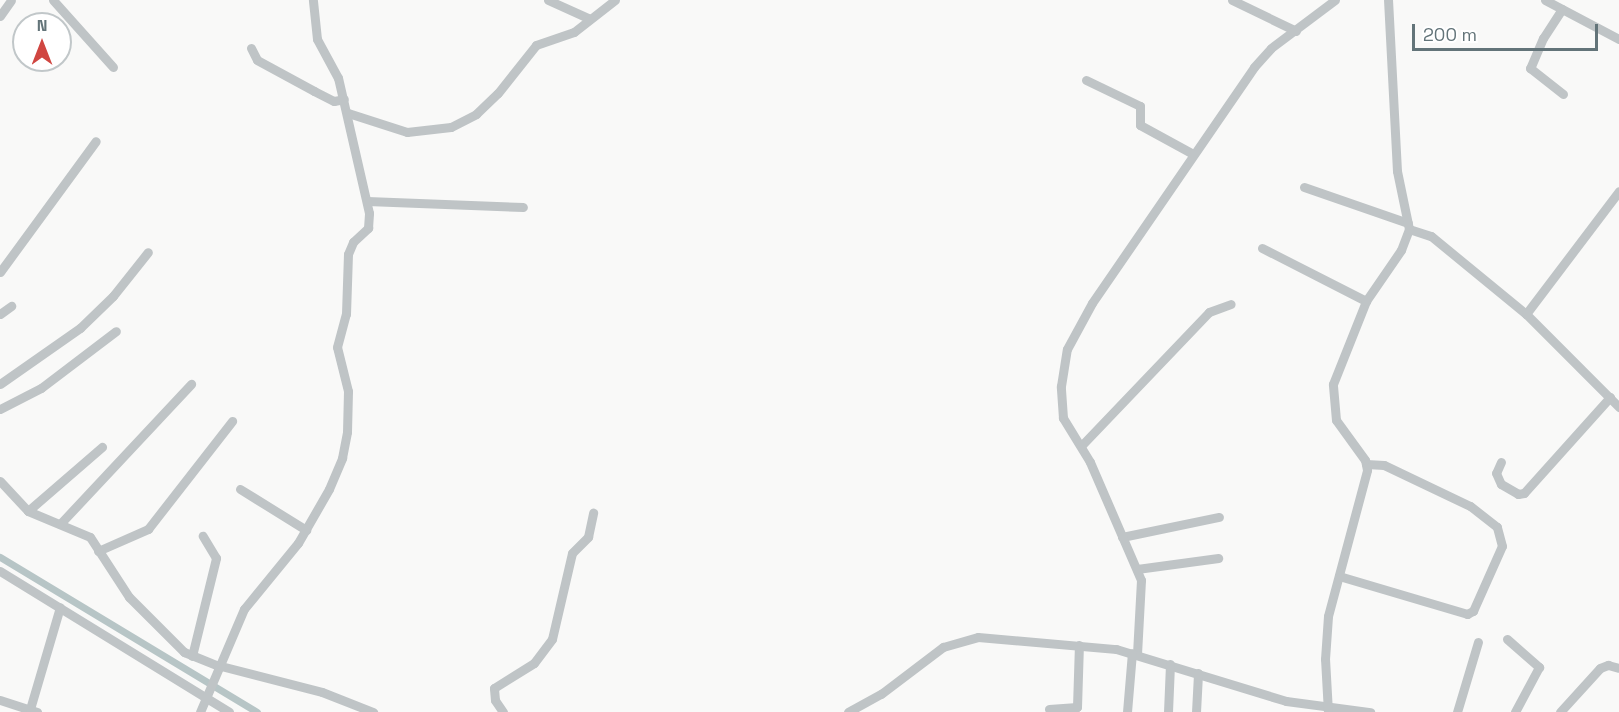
<!DOCTYPE html>
<style>
body{margin:0}
#map{position:relative;width:1619px;height:712px;overflow:hidden;background:#f9f9f8;font-family:"Space Grotesk",sans-serif}
div>[style]{position:absolute}
.canal>*{height:7px;margin:-3.5px;padding:0 3.5px;transform-origin:3.5px;border-radius:3.5px;background:#b7c5c6}
.minor>*{height:9px;margin:-4.5px;padding:0 4.5px;transform-origin:4.5px;border-radius:4.5px;background:#bfc4c6}
span{translate:-50% -50%;white-space:nowrap;text-align:center;line-height:1.15;-webkit-text-stroke:6px #fff;paint-order:stroke}
.north{position:absolute;left:12px;top:12px;width:60px;height:60px;box-sizing:border-box;background:#fff;border:2px solid #c1c7c9;border-radius:50%;rotate:0deg;font-size:16px;font-weight:700;line-height:24px;text-align:center;color:#637479}
.north::after{content:'';display:block;margin:auto;width:21px;height:27px;background:#d04641;clip-path:polygon(50% 0,100% 100%,50% 72%,0 100%)}
.scale{position:absolute;left:1412px;top:24px;width:186px;height:27px;box-sizing:border-box;border:3px solid #637479;border-top:0;padding-left:8px;font-size:18px;line-height:21px;white-space:nowrap;color:#637479;-webkit-text-stroke:4px #fff;paint-order:stroke}
</style>
<div id="map">
<div class="canal">
<i style="left:0;top:557px;width:300px;rotate:31.1deg"></i>
</div>
<div class="minor">
<i style="left:53px;top:0;width:90px;rotate:48.2deg"></i>
<i style="left:548px;top:0;width:46px;rotate:24.3deg"></i>
<i style="left:1232px;top:0;width:71px;rotate:25.8deg"></i>
<i style="left:1545px;top:0;width:84px;rotate:27.8deg"></i>
<i style="left:1562px;top:9px;width:35px;rotate:123deg"></i>
<i style="left:1543px;top:38px;width:33px;rotate:113deg"></i>
<i style="left:1530px;top:68px;width:42px;rotate:38.2deg"></i>
<i style="left:0;top:16px;width:19px;rotate:-55deg"></i>
<i style="left:251px;top:48px;width:13px;rotate:63deg"></i>
<i style="left:257px;top:60px;width:65px;rotate:28.5deg"></i>
<i style="left:314px;top:91px;width:22px;rotate:27deg"></i>
<i style="left:334px;top:101px;width:10px;rotate:-11deg"></i>
<i style="left:1086px;top:80px;width:60px;rotate:25.7deg"></i>
<i style="left:1140px;top:106px;width:19px;rotate:90deg"></i>
<i style="left:1140px;top:125px;width:60px;rotate:28.7deg"></i>
<i style="left:348px;top:113px;width:62px;rotate:17.9deg"></i>
<i style="left:407px;top:132px;width:44px;rotate:-6.5deg"></i>
<i style="left:451px;top:127px;width:28px;rotate:-27deg"></i>
<i style="left:476px;top:114px;width:30px;rotate:-44deg"></i>
<i style="left:498px;top:93px;width:61px;rotate:-51.6deg"></i>
<i style="left:536px;top:45px;width:40px;rotate:-18.9deg"></i>
<i style="left:574px;top:32px;width:52px;rotate:-38deg"></i>
<i style="left:1304px;top:187px;width:110px;rotate:19.1deg"></i>
<i style="left:367px;top:201px;width:156px;rotate:2.2deg"></i>
<i style="left:1409px;top:229px;width:23px;rotate:18deg"></i>
<i style="left:1431px;top:236px;width:123px;rotate:39.4deg"></i>
<i style="left:1526px;top:314px;width:132px;rotate:45deg"></i>
<i style="left:1262px;top:248px;width:117px;rotate:27deg"></i>
<i style="left:0;top:272px;width:162px;rotate:-53.8deg"></i>
<i style="left:0;top:314px;width:14px;rotate:-36deg"></i>
<i style="left:1526px;top:314px;width:154px;rotate:-52.9deg"></i>
<i style="left:0;top:384px;width:98px;rotate:-35deg"></i>
<i style="left:80px;top:328px;width:46px;rotate:-44.1deg"></i>
<i style="left:113px;top:296px;width:56px;rotate:-51.5deg"></i>
<i style="left:0;top:409px;width:46px;rotate:-27.1deg"></i>
<i style="left:41px;top:388px;width:94px;rotate:-37.2deg"></i>
<i style="left:1081px;top:446px;width:185px;rotate:-46.3deg"></i>
<i style="left:1209px;top:312px;width:23px;rotate:-20deg"></i>
<i style="left:1501px;top:462px;width:12px;rotate:114deg"></i>
<i style="left:1496px;top:473px;width:12px;rotate:66deg"></i>
<i style="left:1501px;top:484px;width:20px;rotate:30deg"></i>
<i style="left:1518px;top:494px;width:6px;rotate:-9deg"></i>
<i style="left:1524px;top:493px;width:129px;rotate:-48.1deg"></i>
<i style="left:0;top:481px;width:41px;rotate:47deg"></i>
<i style="left:28px;top:511px;width:67px;rotate:22.8deg"></i>
<i style="left:90px;top:537px;width:72px;rotate:57deg"></i>
<i style="left:129px;top:597px;width:78px;rotate:45deg"></i>
<i style="left:184px;top:652px;width:35px;rotate:22deg"></i>
<i style="left:217px;top:665px;width:108px;rotate:14.4deg"></i>
<i style="left:322px;top:692px;width:55px;rotate:21.4deg"></i>
<i style="left:240px;top:489px;width:78px;rotate:31.8deg"></i>
<i style="left:28px;top:511px;width:98px;rotate:-40.9deg"></i>
<i style="left:60px;top:524px;width:192px;rotate:-46.9deg"></i>
<i style="left:1122px;top:537px;width:99px;rotate:-11.7deg"></i>
<i style="left:98px;top:551px;width:55px;rotate:-23.7deg"></i>
<i style="left:148px;top:529px;width:137px;rotate:-52.1deg"></i>
<i style="left:1137px;top:569px;width:82px;rotate:-7.7deg"></i>
<i style="left:0;top:571px;width:269px;rotate:31.6deg"></i>
<i style="left:1339px;top:576px;width:134px;rotate:16.5deg"></i>
<i style="left:1467px;top:614px;width:7px;rotate:-27deg"></i>
<i style="left:1473px;top:611px;width:71px;rotate:-66deg"></i>
<i style="left:1502px;top:546px;width:20px;rotate:-105deg"></i>
<i style="left:1497px;top:527px;width:34px;rotate:-142deg"></i>
<i style="left:1470px;top:506px;width:95px;rotate:-154.5deg"></i>
<i style="left:1384px;top:465px;width:18px;rotate:-177deg"></i>
<i style="left:1507px;top:639px;width:43px;rotate:41.2deg"></i>
<i style="left:1539px;top:667px;width:51px;rotate:118.1deg"></i>
<i style="left:1137px;top:654px;width:74px;rotate:-86.9deg"></i>
<i style="left:1141px;top:580px;width:129px;rotate:-113.4deg"></i>
<i style="left:1090px;top:462px;width:52px;rotate:-121.5deg"></i>
<i style="left:1063px;top:418px;width:32px;rotate:-94deg"></i>
<i style="left:1061px;top:386px;width:37px;rotate:-81deg"></i>
<i style="left:1067px;top:349px;width:52px;rotate:-61.5deg"></i>
<i style="left:1092px;top:303px;width:286px;rotate:-55.5deg"></i>
<i style="left:1254px;top:67px;width:25px;rotate:-48deg"></i>
<i style="left:1271px;top:48px;width:80px;rotate:-36.9deg"></i>
<i style="left:192px;top:656px;width:101px;rotate:-76.2deg"></i>
<i style="left:216px;top:558px;width:26px;rotate:-121deg"></i>
<i style="left:0;top:700px;width:39px;rotate:18deg"></i>
<i style="left:30px;top:709px;width:106px;rotate:-73.6deg"></i>
<i style="left:1049px;top:709px;width:28px;rotate:-4deg"></i>
<i style="left:1077px;top:707px;width:62px;rotate:-88.2deg"></i>
<i style="left:200px;top:712px;width:112px;rotate:-66.9deg"></i>
<i style="left:244px;top:609px;width:85px;rotate:-50.7deg"></i>
<i style="left:298px;top:543px;width:62px;rotate:-60.1deg"></i>
<i style="left:329px;top:489px;width:34px;rotate:-67deg"></i>
<i style="left:342px;top:458px;width:26px;rotate:-79deg"></i>
<i style="left:347px;top:432px;width:41px;rotate:-88.6deg"></i>
<i style="left:348px;top:391px;width:45px;rotate:-104deg"></i>
<i style="left:337px;top:347px;width:34px;rotate:-75deg"></i>
<i style="left:346px;top:314px;width:60px;rotate:-88.1deg"></i>
<i style="left:348px;top:254px;width:13px;rotate:-67deg"></i>
<i style="left:353px;top:242px;width:21px;rotate:-43deg"></i>
<i style="left:368px;top:228px;width:15px;rotate:-86deg"></i>
<i style="left:369px;top:213px;width:139px;rotate:-102.9deg"></i>
<i style="left:338px;top:78px;width:44px;rotate:-118.3deg"></i>
<i style="left:317px;top:39px;width:39px;rotate:-96deg"></i>
<i style="left:503px;top:712px;width:14px;rotate:-124deg"></i>
<i style="left:495px;top:700px;width:12px;rotate:-95deg"></i>
<i style="left:494px;top:688px;width:47px;rotate:-32deg"></i>
<i style="left:534px;top:663px;width:30px;rotate:-53deg"></i>
<i style="left:552px;top:639px;width:88px;rotate:-76.9deg"></i>
<i style="left:572px;top:553px;width:23px;rotate:-45deg"></i>
<i style="left:588px;top:537px;width:25px;rotate:-78deg"></i>
<i style="left:848px;top:712px;width:38px;rotate:-29deg"></i>
<i style="left:881px;top:694px;width:78px;rotate:-37.2deg"></i>
<i style="left:943px;top:647px;width:36px;rotate:-16deg"></i>
<i style="left:978px;top:637px;width:139px;rotate:5deg"></i>
<i style="left:1116px;top:649px;width:178px;rotate:17deg"></i>
<i style="left:1286px;top:701px;width:85px;rotate:7.5deg"></i>
<i style="left:1127px;top:712px;width:59px;rotate:-85.2deg"></i>
<i style="left:1168px;top:712px;width:48px;rotate:-87.6deg"></i>
<i style="left:1196px;top:712px;width:39px;rotate:-87deg"></i>
<i style="left:1328px;top:712px;width:53px;rotate:-93.2deg"></i>
<i style="left:1325px;top:659px;width:43px;rotate:-86deg"></i>
<i style="left:1328px;top:616px;width:151px;rotate:-75deg"></i>
<i style="left:1367px;top:470px;width:10px;rotate:-101deg"></i>
<i style="left:1365px;top:460px;width:49px;rotate:-125.9deg"></i>
<i style="left:1336px;top:420px;width:36px;rotate:-95deg"></i>
<i style="left:1333px;top:384px;width:89px;rotate:-68.3deg"></i>
<i style="left:1366px;top:301px;width:62px;rotate:-55.5deg"></i>
<i style="left:1401px;top:250px;width:22px;rotate:-69deg"></i>
<i style="left:1409px;top:229px;width:59px;rotate:-101.7deg"></i>
<i style="left:1397px;top:171px;width:171px;rotate:-93deg"></i>
<i style="left:1457px;top:712px;width:73px;rotate:-73.3deg"></i>
<i style="left:1560px;top:712px;width:59px;rotate:-47.7deg"></i>
<i style="left:1600px;top:668px;width:9px;rotate:-21deg"></i>
<i style="left:1608px;top:665px;width:11px;rotate:15deg"></i>
</div>
<div class="north">N</div>
<div class="scale">200 m</div>
</div>
